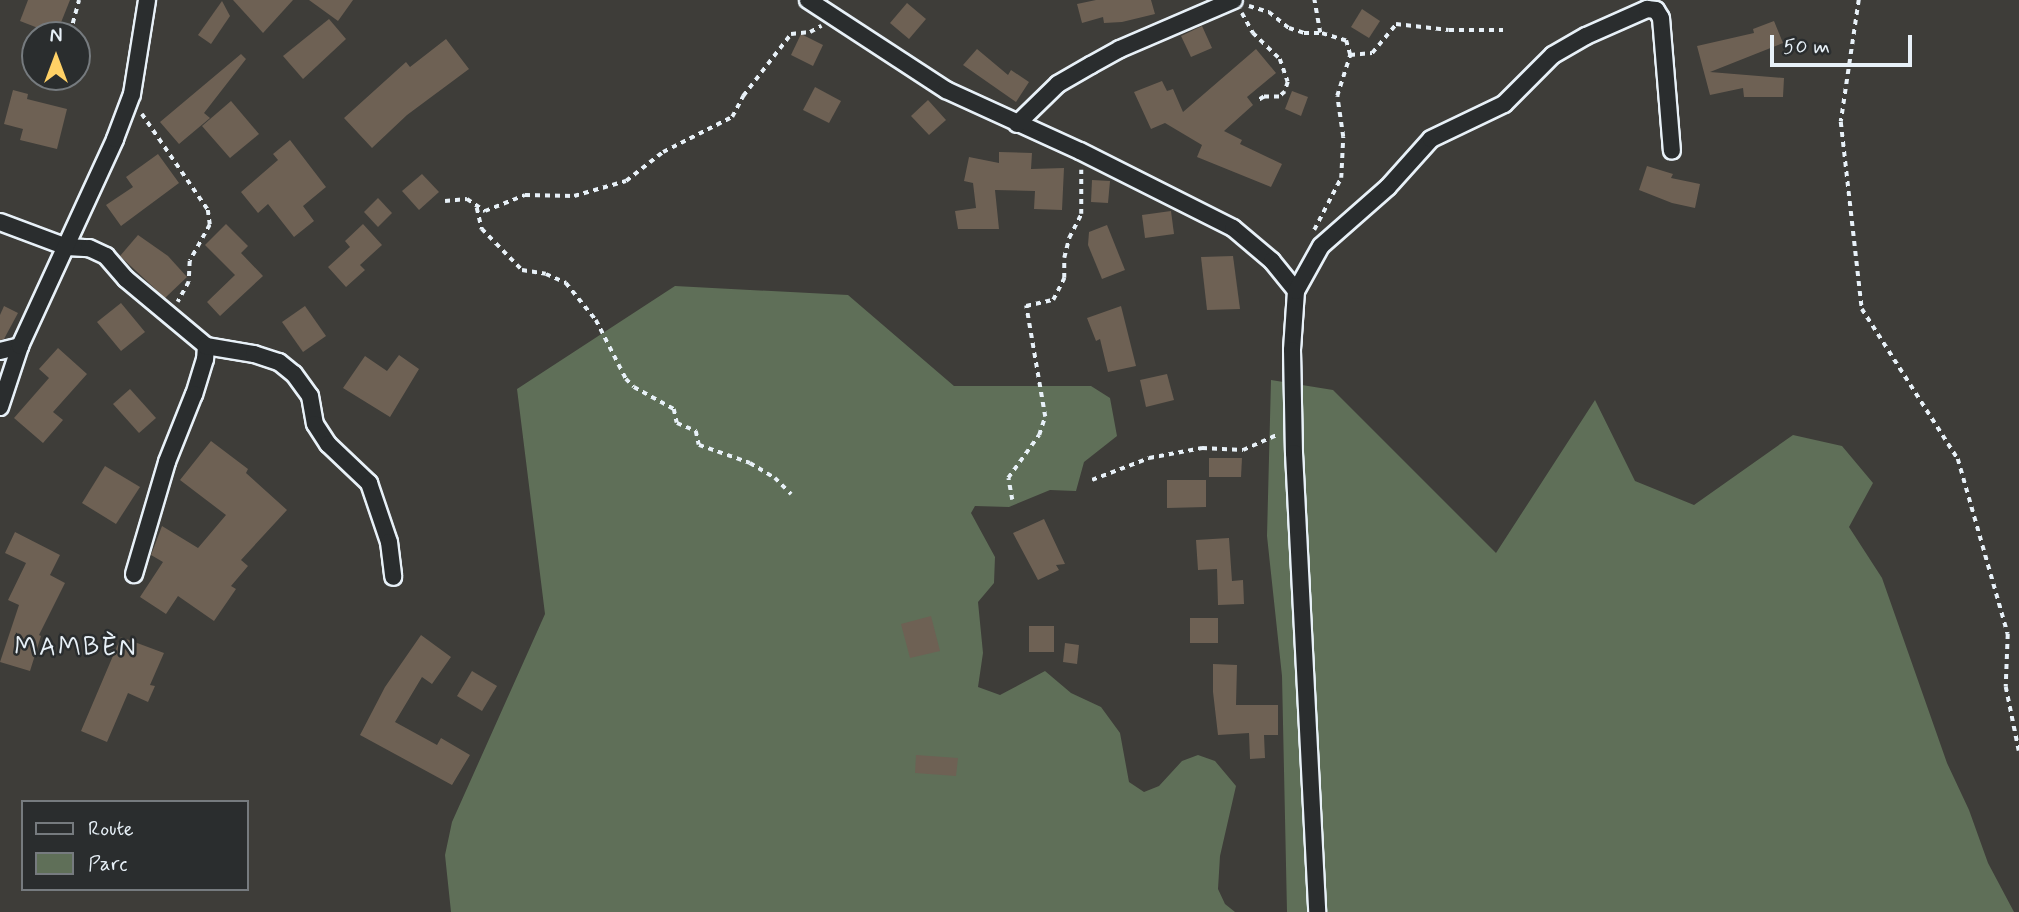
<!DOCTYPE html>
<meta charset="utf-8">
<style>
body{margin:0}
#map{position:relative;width:2019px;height:912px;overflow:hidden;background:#3e3d39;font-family:Mynerve,sans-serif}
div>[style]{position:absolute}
.green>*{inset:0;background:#5f6f58}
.building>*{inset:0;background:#6e6154}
.path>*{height:3.5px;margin-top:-1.75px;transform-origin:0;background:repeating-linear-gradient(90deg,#e8f1f8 0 5px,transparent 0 10px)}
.roads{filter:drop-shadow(2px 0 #e8f1f8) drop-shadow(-2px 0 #e8f1f8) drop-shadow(0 2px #e8f1f8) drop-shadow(0 -2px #e8f1f8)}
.minor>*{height:16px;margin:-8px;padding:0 8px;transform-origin:8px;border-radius:8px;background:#2a2d2e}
span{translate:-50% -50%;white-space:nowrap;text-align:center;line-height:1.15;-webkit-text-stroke:5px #2a2d2e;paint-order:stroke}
.quarter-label{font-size:26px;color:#e8f1f8;letter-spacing:2px}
.legend{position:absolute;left:21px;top:800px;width:228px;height:91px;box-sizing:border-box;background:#2a2d2e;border:2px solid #767b7f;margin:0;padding:9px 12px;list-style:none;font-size:21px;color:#e8f1f8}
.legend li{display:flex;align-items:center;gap:14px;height:35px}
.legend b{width:35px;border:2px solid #767b7f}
.north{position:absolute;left:21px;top:21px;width:70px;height:70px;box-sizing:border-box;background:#2a2d2e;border:2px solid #767b7f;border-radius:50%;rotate:0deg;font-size:19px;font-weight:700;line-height:28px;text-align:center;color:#e8f1f8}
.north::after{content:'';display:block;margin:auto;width:24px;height:32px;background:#ffd166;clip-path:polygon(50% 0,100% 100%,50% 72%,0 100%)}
.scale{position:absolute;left:1770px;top:35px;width:142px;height:32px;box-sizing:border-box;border:4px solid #e8f1f8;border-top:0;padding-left:9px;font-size:21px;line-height:24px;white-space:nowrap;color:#e8f1f8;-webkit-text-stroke:5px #2a2d2e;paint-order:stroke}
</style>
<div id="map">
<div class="green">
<i style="clip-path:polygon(675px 286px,848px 295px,954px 386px,1091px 386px,1110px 398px,1117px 436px,1084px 462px,1076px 491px,1050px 490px,1009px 507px,975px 506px,971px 513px,995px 557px,994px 583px,978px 602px,983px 653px,978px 687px,1000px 695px,1045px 671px,1071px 693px,1101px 707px,1120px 733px,1129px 782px,1144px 792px,1159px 786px,1182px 761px,1198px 755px,1215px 761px,1236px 786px,1220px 856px,1218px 889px,1225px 904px,1235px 912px,451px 912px,445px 855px,452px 822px,545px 614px,517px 389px)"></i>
<i style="clip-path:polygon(1271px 380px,1333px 390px,1496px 553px,1595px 400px,1635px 481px,1694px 505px,1793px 435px,1842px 446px,1873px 483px,1849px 527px,1882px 578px,1947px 763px,1969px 810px,1988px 863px,2014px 912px,1287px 912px,1282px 676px,1267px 536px)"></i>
</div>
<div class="building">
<i style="clip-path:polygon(28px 0,70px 0,56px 35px,20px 21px)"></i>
<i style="clip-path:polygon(233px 0,293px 0,263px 33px)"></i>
<i style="clip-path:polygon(309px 0,353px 0,338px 21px)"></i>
<i style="clip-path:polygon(1096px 0,1151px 0,1155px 14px,1122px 22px,1104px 23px,1103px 17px,1082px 23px,1077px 4px)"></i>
<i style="clip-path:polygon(222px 1px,230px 16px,211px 44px,198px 35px)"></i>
<i style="clip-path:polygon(907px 3px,926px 19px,909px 39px,890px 23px)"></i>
<i style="clip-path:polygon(1362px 9px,1380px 21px,1369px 38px,1351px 27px)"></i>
<i style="clip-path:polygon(329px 19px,346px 39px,303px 79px,283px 56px)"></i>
<i style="clip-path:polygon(1774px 21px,1783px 43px,1710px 72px,1784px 78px,1783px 97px,1744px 97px,1743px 88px,1710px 95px,1697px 46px,1754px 33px,1753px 29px)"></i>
<i style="clip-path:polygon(1202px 26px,1212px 48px,1191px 57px,1181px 36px)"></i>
<i style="clip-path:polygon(801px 34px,823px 45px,813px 66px,791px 55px)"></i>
<i style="clip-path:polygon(446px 39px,469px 69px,407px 115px,372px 148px,344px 118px,406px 62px,410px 67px)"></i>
<i style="clip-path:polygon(977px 49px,1008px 75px,1011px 70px,1029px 82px,1016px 102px,963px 65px)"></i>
<i style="clip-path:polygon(1256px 49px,1276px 73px,1247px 97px,1253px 105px,1224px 131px,1242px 140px,1240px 144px,1282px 164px,1271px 187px,1197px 157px,1202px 145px,1165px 123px,1151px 129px,1134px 92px,1162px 81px,1167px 91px,1173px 89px,1183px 112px)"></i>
<i style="clip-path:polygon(241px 54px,246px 59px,204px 113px,210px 118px,179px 144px,160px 122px)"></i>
<i style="clip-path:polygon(815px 87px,841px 101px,829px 123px,803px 110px)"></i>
<i style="clip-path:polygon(13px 90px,28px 94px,27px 99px,67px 109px,57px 149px,20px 140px,23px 129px,4px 124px)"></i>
<i style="clip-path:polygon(1292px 91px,1308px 97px,1301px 116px,1285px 109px)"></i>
<i style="clip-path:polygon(928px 100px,946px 120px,929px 135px,911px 116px)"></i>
<i style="clip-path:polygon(231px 101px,259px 134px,230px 158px,202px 126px)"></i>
<i style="clip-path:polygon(290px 140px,326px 187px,303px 206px,314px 221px,294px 237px,268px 204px,258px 213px,241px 192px,278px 160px,273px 154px)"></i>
<i style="clip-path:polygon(999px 152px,1032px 153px,1031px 169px,1064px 168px,1062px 210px,1034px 209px,1035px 191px,995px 190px,999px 229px,958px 229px,955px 211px,976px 208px,973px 183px,964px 181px,969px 157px,999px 163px)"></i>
<i style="clip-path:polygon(158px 154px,179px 183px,121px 226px,106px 205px,133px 187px,126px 177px)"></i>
<i style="clip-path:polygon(1647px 166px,1673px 174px,1671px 178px,1700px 184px,1695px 208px,1672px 203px,1639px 190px)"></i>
<i style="clip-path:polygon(422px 174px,439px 192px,419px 210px,402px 191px)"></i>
<i style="clip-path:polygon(1092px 180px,1110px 181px,1108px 203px,1091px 202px)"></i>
<i style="clip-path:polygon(378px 198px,392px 213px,378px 227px,364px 212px)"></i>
<i style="clip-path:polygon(1171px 211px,1174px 234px,1145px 238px,1142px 215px)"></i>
<i style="clip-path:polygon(226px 224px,248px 246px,241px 253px,263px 276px,220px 316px,207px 302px,235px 275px,205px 245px)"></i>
<i style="clip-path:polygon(363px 224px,382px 245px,360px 265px,365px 270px,346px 287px,328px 267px,350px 247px,345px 241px)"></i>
<i style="clip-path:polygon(1107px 225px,1125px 270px,1102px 279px,1088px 245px,1089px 232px)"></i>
<i style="clip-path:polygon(138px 235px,168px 256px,187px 277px,165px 298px,120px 256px)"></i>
<i style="clip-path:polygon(1233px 256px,1240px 309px,1207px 310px,1201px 257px)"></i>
<i style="clip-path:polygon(121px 303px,145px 332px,121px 351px,97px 322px)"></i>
<i style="clip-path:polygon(4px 306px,18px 313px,4px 339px,0 340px,0 315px)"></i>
<i style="clip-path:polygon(305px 306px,326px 336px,303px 352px,282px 322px)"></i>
<i style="clip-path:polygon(1121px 306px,1136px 366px,1108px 372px,1100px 339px,1096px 341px,1087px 318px)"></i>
<i style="clip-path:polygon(58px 348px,87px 374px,53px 412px,63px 420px,43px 443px,14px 418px,49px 378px,39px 369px)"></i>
<i style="clip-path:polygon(399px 355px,419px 369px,390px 417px,343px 388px,365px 356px,387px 371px)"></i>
<i style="clip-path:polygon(1167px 374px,1174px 400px,1146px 407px,1140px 380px)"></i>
<i style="clip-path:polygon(130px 389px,156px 418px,139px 433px,113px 404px)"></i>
<i style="clip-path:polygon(211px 441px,248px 469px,246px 473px,287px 510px,241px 560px,248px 566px,231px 586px,236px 589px,214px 621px,178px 596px,166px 614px,140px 597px,163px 562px,151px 555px,162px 526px,198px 548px,226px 515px,180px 480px)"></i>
<i style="clip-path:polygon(1209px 458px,1242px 458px,1241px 477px,1209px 477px)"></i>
<i style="clip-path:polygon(105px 466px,140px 487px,116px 524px,82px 503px)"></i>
<i style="clip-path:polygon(1167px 480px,1206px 480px,1206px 507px,1167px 508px)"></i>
<i style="clip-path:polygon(1044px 519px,1065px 564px,1056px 565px,1059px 570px,1038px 580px,1013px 533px)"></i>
<i style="clip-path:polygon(15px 532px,60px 555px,50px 575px,65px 583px,39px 635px,41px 636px,30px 671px,0 662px,19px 605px,8px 600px,26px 563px,5px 553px)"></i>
<i style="clip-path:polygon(1229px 538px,1232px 581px,1243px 580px,1244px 604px,1218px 605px,1217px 569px,1198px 570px,1196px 540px)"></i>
<i style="clip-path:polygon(931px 616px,940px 651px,910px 658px,901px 624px)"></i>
<i style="clip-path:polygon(1190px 618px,1218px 618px,1218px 643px,1190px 643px)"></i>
<i style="clip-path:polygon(1029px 626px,1054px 626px,1054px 652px,1029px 652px)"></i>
<i style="clip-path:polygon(421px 635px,451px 657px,432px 684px,422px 677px,395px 722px,437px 745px,441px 738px,470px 755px,452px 785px,360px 735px,385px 687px)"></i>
<i style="clip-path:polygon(121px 637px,164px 653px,150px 685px,155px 686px,148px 702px,128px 693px,107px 742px,81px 731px)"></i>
<i style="clip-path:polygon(1065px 643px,1079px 645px,1077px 664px,1063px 662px)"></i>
<i style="clip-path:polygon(1213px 664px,1237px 665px,1236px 705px,1278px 705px,1278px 735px,1264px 735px,1265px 758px,1250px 759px,1249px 733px,1218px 735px,1213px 692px)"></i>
<i style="clip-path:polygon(472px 671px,497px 686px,482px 711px,457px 696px)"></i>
<i style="clip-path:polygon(916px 755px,958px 758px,956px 776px,915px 773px)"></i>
</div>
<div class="path">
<i style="left:1859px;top:0;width:123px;rotate:98.4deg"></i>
<i style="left:1841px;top:122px;width:188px;rotate:83.6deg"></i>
<i style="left:1862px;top:309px;width:178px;rotate:57.4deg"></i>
<i style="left:1958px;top:459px;width:182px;rotate:74.1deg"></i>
<i style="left:2008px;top:634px;width:53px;rotate:92.2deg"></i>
<i style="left:2006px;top:687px;width:65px;rotate:78.5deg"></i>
<i style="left:1249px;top:6px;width:21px;rotate:17deg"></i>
<i style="left:1269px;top:12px;width:26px;rotate:39deg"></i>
<i style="left:1289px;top:28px;width:16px;rotate:18deg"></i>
<i style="left:1304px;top:33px;width:16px"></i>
<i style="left:1242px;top:13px;width:23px;rotate:61deg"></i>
<i style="left:1253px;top:33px;width:37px;rotate:44deg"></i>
<i style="left:1280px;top:59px;width:24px;rotate:71deg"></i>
<i style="left:1288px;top:82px;width:10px;rotate:107deg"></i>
<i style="left:1285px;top:92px;width:8px;rotate:140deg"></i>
<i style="left:1279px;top:97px;width:15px;rotate:180deg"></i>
<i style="left:1264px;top:97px;width:9px;rotate:148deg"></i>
<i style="left:70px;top:33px;width:34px;rotate:-75deg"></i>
<i style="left:1350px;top:55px;width:22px;rotate:-5deg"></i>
<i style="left:1372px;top:53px;width:38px;rotate:-50deg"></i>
<i style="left:1396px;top:24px;width:53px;rotate:6.5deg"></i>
<i style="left:1449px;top:30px;width:54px"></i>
<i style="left:142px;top:114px;width:116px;rotate:55.5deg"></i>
<i style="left:208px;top:210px;width:15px;rotate:82deg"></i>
<i style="left:210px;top:225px;width:41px;rotate:119.1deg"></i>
<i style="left:190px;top:261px;width:21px;rotate:93deg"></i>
<i style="left:189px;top:282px;width:23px;rotate:119deg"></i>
<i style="left:445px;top:201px;width:22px;rotate:-5deg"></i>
<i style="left:467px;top:199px;width:22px;rotate:34deg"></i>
<i style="left:485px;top:211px;width:43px;rotate:-21.8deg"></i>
<i style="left:525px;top:195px;width:49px;rotate:1.2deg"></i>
<i style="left:574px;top:196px;width:54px;rotate:-16.1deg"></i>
<i style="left:626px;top:181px;width:47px;rotate:-38.1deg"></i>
<i style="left:663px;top:152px;width:77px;rotate:-26.9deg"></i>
<i style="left:732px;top:117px;width:24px;rotate:-62deg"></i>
<i style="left:743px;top:96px;width:78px;rotate:-52.3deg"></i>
<i style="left:791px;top:34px;width:19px;rotate:-6deg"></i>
<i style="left:810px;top:32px;width:13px;rotate:-29deg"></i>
<i style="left:477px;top:208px;width:22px;rotate:77deg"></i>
<i style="left:482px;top:229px;width:57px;rotate:45.7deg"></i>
<i style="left:522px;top:270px;width:24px;rotate:9deg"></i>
<i style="left:546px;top:274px;width:22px;rotate:24deg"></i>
<i style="left:566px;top:283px;width:48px;rotate:51deg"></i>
<i style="left:596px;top:320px;width:66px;rotate:63deg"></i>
<i style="left:626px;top:379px;width:11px;rotate:45deg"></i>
<i style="left:634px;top:387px;width:46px;rotate:28.8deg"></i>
<i style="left:674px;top:409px;width:14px;rotate:78deg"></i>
<i style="left:677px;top:423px;width:21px;rotate:23deg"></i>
<i style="left:696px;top:431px;width:14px;rotate:78deg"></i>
<i style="left:699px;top:445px;width:54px;rotate:19.4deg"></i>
<i style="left:750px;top:463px;width:29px;rotate:31deg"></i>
<i style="left:775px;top:478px;width:23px;rotate:45deg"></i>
<i style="left:1314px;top:230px;width:59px;rotate:-62.6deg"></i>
<i style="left:1341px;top:178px;width:41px;rotate:-87.2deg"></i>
<i style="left:1343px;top:137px;width:41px;rotate:-98.3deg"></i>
<i style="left:1337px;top:96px;width:43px;rotate:-72.4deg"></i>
<i style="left:1350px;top:55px;width:15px;rotate:-106deg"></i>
<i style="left:1346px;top:41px;width:27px;rotate:-163deg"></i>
<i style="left:1320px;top:33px;width:34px;rotate:-100deg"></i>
<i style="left:1092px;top:480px;width:61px;rotate:-21.1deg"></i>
<i style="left:1149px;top:458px;width:54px;rotate:-10.7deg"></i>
<i style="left:1202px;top:448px;width:41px;rotate:2.8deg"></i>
<i style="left:1243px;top:450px;width:36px;rotate:-24deg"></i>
<i style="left:1012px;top:500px;width:22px;rotate:-100deg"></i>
<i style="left:1008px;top:478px;width:53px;rotate:-54.2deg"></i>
<i style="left:1039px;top:435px;width:19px;rotate:-72deg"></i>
<i style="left:1045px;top:417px;width:113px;rotate:-99.7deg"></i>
<i style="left:1026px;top:306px;width:28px;rotate:-13deg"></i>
<i style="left:1053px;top:300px;width:25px;rotate:-63deg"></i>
<i style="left:1064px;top:278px;width:20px;rotate:-90deg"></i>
<i style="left:1064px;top:258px;width:21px;rotate:-76deg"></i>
<i style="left:1069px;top:238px;width:27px;rotate:-63deg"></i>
<i style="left:1081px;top:214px;width:44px;rotate:-90deg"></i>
</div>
<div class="roads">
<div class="minor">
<i style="left:808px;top:0;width:165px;rotate:33.1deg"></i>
<i style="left:946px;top:90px;width:147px;rotate:24.5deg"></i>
<i style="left:1080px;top:151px;width:171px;rotate:26.7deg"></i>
<i style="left:1233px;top:228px;width:51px;rotate:40.2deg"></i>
<i style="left:1272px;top:261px;width:38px;rotate:51deg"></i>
<i style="left:1296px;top:291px;width:59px;rotate:93.9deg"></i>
<i style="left:1292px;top:350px;width:103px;rotate:88.9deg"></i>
<i style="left:1294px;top:453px;width:460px;rotate:87.1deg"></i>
<i style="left:1017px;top:124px;width:57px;rotate:-44.3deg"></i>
<i style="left:1058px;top:84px;width:38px;rotate:-30deg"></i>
<i style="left:1091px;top:65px;width:33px;rotate:-29deg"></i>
<i style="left:1120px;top:49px;width:124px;rotate:-23.3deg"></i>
<i style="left:0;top:222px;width:72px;rotate:20.5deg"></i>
<i style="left:67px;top:247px;width:22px;rotate:3deg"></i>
<i style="left:89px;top:248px;width:19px;rotate:25deg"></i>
<i style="left:106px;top:256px;width:30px;rotate:49deg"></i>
<i style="left:126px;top:279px;width:104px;rotate:39.9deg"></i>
<i style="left:206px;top:346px;width:13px;rotate:94deg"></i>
<i style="left:205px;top:359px;width:37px;rotate:107deg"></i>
<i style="left:194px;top:394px;width:73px;rotate:111.7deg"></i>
<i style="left:167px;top:462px;width:117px;rotate:106.4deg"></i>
<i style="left:1296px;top:291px;width:51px;rotate:-60.9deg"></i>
<i style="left:1321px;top:246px;width:89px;rotate:-41.4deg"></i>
<i style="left:1388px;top:187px;width:64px;rotate:-48.1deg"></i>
<i style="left:1431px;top:139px;width:81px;rotate:-25.6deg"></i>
<i style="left:1504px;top:104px;width:69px;rotate:-45deg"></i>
<i style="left:1553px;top:55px;width:38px;rotate:-30deg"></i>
<i style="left:1586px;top:36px;width:67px;rotate:-23.9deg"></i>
<i style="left:1647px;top:9px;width:9px;rotate:6deg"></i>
<i style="left:1656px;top:10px;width:9px;rotate:58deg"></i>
<i style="left:1661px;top:18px;width:133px;rotate:85.3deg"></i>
<i style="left:206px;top:346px;width:49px;rotate:9.5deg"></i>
<i style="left:254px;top:354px;width:26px;rotate:18deg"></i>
<i style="left:279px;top:362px;width:19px;rotate:39deg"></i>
<i style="left:294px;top:374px;width:27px;rotate:54deg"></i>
<i style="left:310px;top:396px;width:28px;rotate:80deg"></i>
<i style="left:315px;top:424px;width:24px;rotate:57deg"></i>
<i style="left:328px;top:444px;width:57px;rotate:43.6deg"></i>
<i style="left:369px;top:483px;width:62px;rotate:71.3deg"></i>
<i style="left:389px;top:542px;width:35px;rotate:83deg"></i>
<i style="left:0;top:351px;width:21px;rotate:-14deg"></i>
<i style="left:0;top:407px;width:64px;rotate:-71.8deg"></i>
<i style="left:20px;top:346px;width:228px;rotate:-65.3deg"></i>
<i style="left:115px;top:139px;width:48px;rotate:-69.3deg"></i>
<i style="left:132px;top:94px;width:95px;rotate:-80.9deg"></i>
</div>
</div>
<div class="quarter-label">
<span style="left:76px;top:649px">MAMBÈN</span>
</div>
<ul class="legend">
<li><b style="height:9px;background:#2a2d2e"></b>Route</li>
<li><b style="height:19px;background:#5f6f58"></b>Parc</li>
</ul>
<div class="north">N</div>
<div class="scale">50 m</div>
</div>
